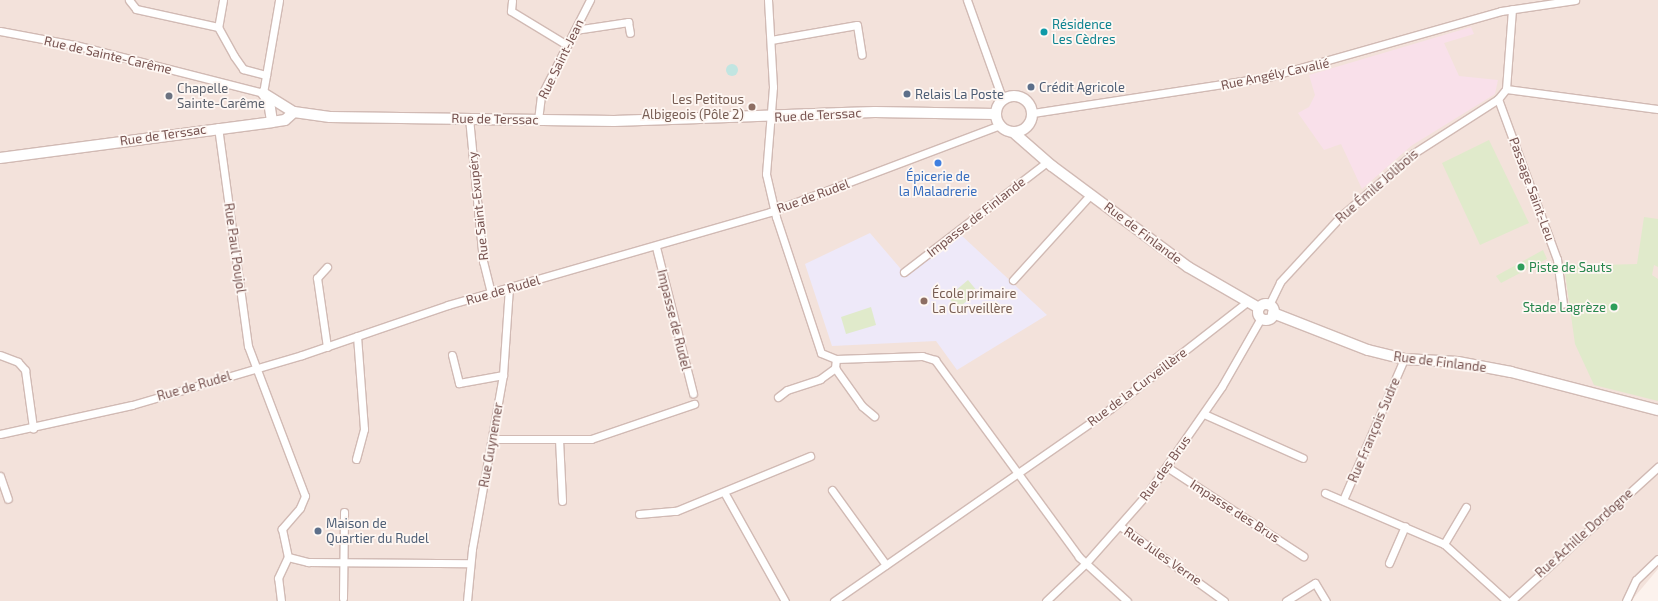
<!DOCTYPE html>
<meta charset="utf-8">
<style>
body{margin:0}
#map{position:relative;width:1658px;height:601px;overflow:hidden;background:#fcf2ed;font-family:"Exo 2",sans-serif}
div>[style]{position:absolute}
.residential>*{inset:0;background:#f3e2db}
.education>*{inset:0;background:#eee9f9}
.medical>*{inset:0;background:#f9e0ea}
.green>*{inset:0;background:#e0eacb}
.water>*{inset:0;background:#c1e5e1}
.round{border-radius:50%}
.roads{filter:drop-shadow(1px 0 #d1bab4) drop-shadow(-1px 0 #d1bab4) drop-shadow(0 1px #d1bab4) drop-shadow(0 -1px #d1bab4)}
.street>*{height:7px;margin:-3.5px;padding:0 3.5px;transform-origin:3.5px;border-radius:3.5px;background:#fff}
.secondary>*{height:10px;margin:-5px;padding:0 5px;transform-origin:5px;border-radius:5px;background:#fff}
.secondary>.ring{margin:-5px;padding:0;box-sizing:content-box;background:none;border:10px solid #fff;border-radius:50%}
.dots>*{width:11px;height:11px;translate:-50% -50%;box-sizing:border-box;border:2px solid #fef7f3;border-radius:50%}
span{translate:-50% -50%;white-space:nowrap;text-align:center;line-height:1.15;-webkit-text-stroke:3.5px #fef7f3;paint-order:stroke}
.culture-label{font-size:13px;color:#0d838f}
.left{translate:0 -50%;text-align:left}
.street-label{font-size:13px;color:#775350}
.service-label{font-size:13px;color:#4e5e75}
.worship-label{font-size:13px;color:#5b616d}
.education-label{font-size:13px;color:#785e54}
.right{translate:-100% -50%;text-align:right}
.shop-label{font-size:13px;color:#366cbe}
.leisure-label{font-size:13px;color:#27864d}
</style>
<div id="map">
<div class="residential">
<i style="clip-path:polygon(0 0,1658px 0,1658px 569px,1631px 601px,0 601px)"></i>
</div>
<div class="education">
<i style="clip-path:polygon(870px 233px,906px 275px,960px 234px,1047px 315px,957px 370px,936px 341px,832px 346px,805px 264px)"></i>
</div>
<div class="medical">
<i style="clip-path:polygon(1471px 27px,1474px 34px,1444px 43px,1459px 76px,1498px 80px,1495px 94px,1411px 146px,1362px 189px,1341px 144px,1324px 150px,1298px 113px,1309px 107px,1315px 95px,1309px 75px)"></i>
</div>
<div class="green">
<i style="clip-path:polygon(1489px 140px,1529px 223px,1480px 245px,1442px 163px)"></i>
<i style="clip-path:polygon(1644px 217px,1658px 219px,1658px 267px,1654px 265px,1652px 275px,1658px 279px,1658px 401px,1594px 385px,1575px 344px,1564px 266px,1637px 264px)"></i>
<i style="clip-path:polygon(1543px 250px,1547px 259px,1501px 283px,1496px 276px)"></i>
<i style="clip-path:polygon(968px 280px,978px 292px,957px 309px,948px 297px)"></i>
<i style="clip-path:polygon(871px 307px,876px 325px,846px 334px,841px 317px)"></i>
</div>
<div class="water">
<i class="round" style="left:726px;top:64px;width:12px;height:12px"></i>
</div>
<div class="roads">
<div class="street">
<i style="left:129px;top:0;width:11px;rotate:52deg"></i>
<i style="left:136px;top:9px;width:84px;rotate:12.4deg"></i>
<i style="left:223px;top:0;width:27px;rotate:100deg"></i>
<i style="left:218px;top:27px;width:33px;rotate:61deg"></i>
<i style="left:234px;top:56px;width:16px;rotate:55deg"></i>
<i style="left:243px;top:69px;width:24px;rotate:15deg"></i>
<i style="left:768px;top:0;width:87px;rotate:86.7deg"></i>
<i style="left:773px;top:87px;width:87px;rotate:94.6deg"></i>
<i style="left:766px;top:174px;width:44px;rotate:76.9deg"></i>
<i style="left:776px;top:217px;width:143px;rotate:71.7deg"></i>
<i style="left:821px;top:353px;width:16px;rotate:22deg"></i>
<i style="left:836px;top:359px;width:86px;rotate:-2deg"></i>
<i style="left:922px;top:356px;width:14px;rotate:17deg"></i>
<i style="left:935px;top:360px;width:244px;rotate:53.8deg"></i>
<i style="left:1079px;top:557px;width:65px;rotate:42.5deg"></i>
<i style="left:967px;top:0;width:104px;rotate:70.3deg"></i>
<i style="left:512px;top:1px;width:10px;rotate:96deg"></i>
<i style="left:511px;top:11px;width:66px;rotate:31.3deg"></i>
<i style="left:575px;top:30px;width:54px;rotate:-8.6deg"></i>
<i style="left:628px;top:22px;width:11px;rotate:80deg"></i>
<i style="left:0;top:31px;width:76px;rotate:10.6deg"></i>
<i style="left:75px;top:45px;width:194px;rotate:14.3deg"></i>
<i style="left:263px;top:93px;width:94px;rotate:-80.2deg"></i>
<i style="left:771px;top:40px;width:87px;rotate:-9.9deg"></i>
<i style="left:857px;top:25px;width:30px;rotate:81deg"></i>
<i style="left:1506px;top:89px;width:153px;rotate:7.5deg"></i>
<i style="left:1506px;top:89px;width:80px;rotate:-85.7deg"></i>
<i style="left:1498px;top:99px;width:171px;rotate:69.8deg"></i>
<i style="left:1557px;top:259px;width:45px;rotate:82.4deg"></i>
<i style="left:1033px;top:113px;width:238px;rotate:-8.7deg"></i>
<i style="left:1268px;top:77px;width:242px;rotate:-15.8deg"></i>
<i style="left:1501px;top:11px;width:75px;rotate:-8.5deg"></i>
<i style="left:469px;top:118px;width:144px;rotate:84.4deg"></i>
<i style="left:483px;top:261px;width:33px;rotate:76deg"></i>
<i style="left:538px;top:120px;width:24px;rotate:-83deg"></i>
<i style="left:541px;top:96px;width:108px;rotate:-63deg"></i>
<i style="left:218px;top:127px;width:221px;rotate:82.2deg"></i>
<i style="left:248px;top:346px;width:160px;rotate:69.2deg"></i>
<i style="left:305px;top:496px;width:13px;rotate:113deg"></i>
<i style="left:300px;top:508px;width:28px;rotate:131deg"></i>
<i style="left:282px;top:529px;width:29px;rotate:78deg"></i>
<i style="left:288px;top:557px;width:21px;rotate:14deg"></i>
<i style="left:308px;top:562px;width:162px;rotate:0.4deg"></i>
<i style="left:656px;top:247px;width:151px;rotate:75.8deg"></i>
<i style="left:904px;top:272px;width:180px;rotate:-37.6deg"></i>
<i style="left:1013px;top:280px;width:116px;rotate:-47.8deg"></i>
<i style="left:1269px;top:305px;width:25px;rotate:-64deg"></i>
<i style="left:1280px;top:282px;width:88px;rotate:-47.3deg"></i>
<i style="left:1340px;top:217px;width:98px;rotate:-40.9deg"></i>
<i style="left:1414px;top:153px;width:100px;rotate:-32.7deg"></i>
<i style="left:1498px;top:99px;width:13px;rotate:-51deg"></i>
<i style="left:327px;top:347px;width:70px;rotate:-98.2deg"></i>
<i style="left:317px;top:278px;width:15px;rotate:-48deg"></i>
<i style="left:0;top:355px;width:19px;rotate:21deg"></i>
<i style="left:18px;top:362px;width:11px;rotate:49deg"></i>
<i style="left:25px;top:370px;width:59px;rotate:82.1deg"></i>
<i style="left:452px;top:355px;width:29px;rotate:76deg"></i>
<i style="left:459px;top:383px;width:45px;rotate:-10.3deg"></i>
<i style="left:835px;top:368px;width:47px;rotate:54.6deg"></i>
<i style="left:862px;top:406px;width:16px;rotate:40deg"></i>
<i style="left:778px;top:397px;width:11px;rotate:-38deg"></i>
<i style="left:787px;top:390px;width:35px;rotate:-18deg"></i>
<i style="left:820px;top:379px;width:19px;rotate:-36deg"></i>
<i style="left:835px;top:368px;width:9px;rotate:-84deg"></i>
<i style="left:1204px;top:414px;width:108px;rotate:24deg"></i>
<i style="left:0;top:434px;width:135px;rotate:-12.4deg"></i>
<i style="left:132px;top:405px;width:177px;rotate:-16.4deg"></i>
<i style="left:302px;top:355px;width:154px;rotate:-18.9deg"></i>
<i style="left:448px;top:305px;width:335px;rotate:-16.1deg"></i>
<i style="left:770px;top:212px;width:246px;rotate:-20.7deg"></i>
<i style="left:492px;top:439px;width:99px"></i>
<i style="left:591px;top:439px;width:109px;rotate:-18.8deg"></i>
<i style="left:559px;top:439px;width:62px;rotate:87.2deg"></i>
<i style="left:356px;top:459px;width:31px;rotate:-75deg"></i>
<i style="left:364px;top:429px;width:93px;rotate:-94.3deg"></i>
<i style="left:1167px;top:467px;width:163px;rotate:33.2deg"></i>
<i style="left:0;top:476px;width:24px;rotate:71deg"></i>
<i style="left:832px;top:490px;width:92px;rotate:54.2deg"></i>
<i style="left:724px;top:492px;width:125px;rotate:60.8deg"></i>
<i style="left:1325px;top:493px;width:129px;rotate:23.2deg"></i>
<i style="left:1444px;top:544px;width:85px;rotate:42.1deg"></i>
<i style="left:1343px;top:500px;width:154px;rotate:-66.6deg"></i>
<i style="left:639px;top:514px;width:37px;rotate:-5deg"></i>
<i style="left:676px;top:511px;width:145px;rotate:-22.3deg"></i>
<i style="left:1120px;top:526px;width:128px;rotate:35.8deg"></i>
<i style="left:1444px;top:544px;width:43px;rotate:-59.3deg"></i>
<i style="left:1389px;top:563px;width:40px;rotate:-66.6deg"></i>
<i style="left:343px;top:598px;width:86px;rotate:-89.3deg"></i>
<i style="left:281px;top:601px;width:23px;rotate:-97deg"></i>
<i style="left:278px;top:578px;width:23px;rotate:-65deg"></i>
<i style="left:467px;top:601px;width:52px;rotate:-84.5deg"></i>
<i style="left:472px;top:549px;width:177px;rotate:-79.9deg"></i>
<i style="left:503px;top:375px;width:87px;rotate:-86.1deg"></i>
<i style="left:834px;top:601px;width:336px;rotate:-34.8deg"></i>
<i style="left:1110px;top:409px;width:175px;rotate:-38deg"></i>
<i style="left:1046px;top:601px;width:54px;rotate:-43.5deg"></i>
<i style="left:1085px;top:564px;width:94px;rotate:-48.5deg"></i>
<i style="left:1147px;top:494px;width:131px;rotate:-55.2deg"></i>
<i style="left:1222px;top:386px;width:78px;rotate:-60.2deg"></i>
<i style="left:1286px;top:601px;width:34px;rotate:-32deg"></i>
<i style="left:1315px;top:583px;width:21px;rotate:59deg"></i>
<i style="left:1511px;top:601px;width:199px;rotate:-42.4deg"></i>
<i style="left:1626px;top:601px;width:23px;rotate:-65deg"></i>
<i style="left:1636px;top:580px;width:30px;rotate:-44deg"></i>
</div>
<div class="secondary">
<i style="left:263px;top:93px;width:36px;rotate:32deg"></i>
<i style="left:263px;top:93px;width:11px;rotate:56deg"></i>
<i style="left:269px;top:102px;width:20px;rotate:81deg"></i>
<i class="ring" style="left:996px;top:96px;width:26px;height:26px"></i>
<i style="left:1013px;top:132px;width:52px;rotate:41.1deg"></i>
<i style="left:1052px;top:166px;width:169px;rotate:36.6deg"></i>
<i style="left:1188px;top:267px;width:82px;rotate:30deg"></i>
<i style="left:0;top:158px;width:274px;rotate:-7.5deg"></i>
<i style="left:272px;top:122px;width:13px;rotate:-9deg"></i>
<i style="left:285px;top:120px;width:12px;rotate:-42deg"></i>
<i style="left:294px;top:112px;width:36px;rotate:8deg"></i>
<i style="left:330px;top:117px;width:284px;rotate:0.8deg"></i>
<i style="left:614px;top:121px;width:261px;rotate:-2deg"></i>
<i style="left:875px;top:112px;width:120px;rotate:1deg"></i>
<i class="ring" style="left:1258px;top:304px;width:6px;height:6px"></i>
<i style="left:1273px;top:313px;width:102px;rotate:21.3deg"></i>
<i style="left:1368px;top:350px;width:37px;rotate:14deg"></i>
<i style="left:1404px;top:359px;width:54px;rotate:3.2deg"></i>
<i style="left:1458px;top:362px;width:54px;rotate:10.7deg"></i>
<i style="left:1511px;top:372px;width:152px;rotate:14.5deg"></i>
</div>
</div>
<div class="dots">
<i style="left:1044px;top:32px;background:#0f9aa8"></i>
<i style="left:1031px;top:87px;background:#5c6f8a"></i>
<i style="left:907px;top:94px;background:#5c6f8a"></i>
<i style="left:169px;top:96px;background:#6b7280"></i>
<i style="left:752px;top:107px;background:#8d6e63"></i>
<i style="left:938px;top:163px;background:#3f7fe0"></i>
<i style="left:1521px;top:267px;background:#2e9e5b"></i>
<i style="left:924px;top:301px;background:#8d6e63"></i>
<i style="left:1614px;top:307px;background:#2e9e5b"></i>
<i style="left:318px;top:531px;background:#5c6f8a"></i>
</div>
<div class="culture-label">
<span class="left" style="left:1052px;top:32px">Résidence<br>Les Cèdres</span>
</div>
<div class="street-label">
<span style="left:108px;top:55px;rotate:13deg">Rue de Sainte-Carême</span>
<span style="left:561px;top:59px;rotate:-64deg">Rue Saint-Jean</span>
<span style="left:1275px;top:74px;rotate:-12deg">Rue Angély Cavalié</span>
<span style="left:818px;top:115px;rotate:-3deg">Rue de Terssac</span>
<span style="left:495px;top:119px;rotate:1deg">Rue de Terssac</span>
<span style="left:163px;top:135px;rotate:-8deg">Rue de Terssac</span>
<span style="left:1377px;top:186px;rotate:-41deg">Rue Émile Jolibois</span>
<span style="left:1532px;top:189px;rotate:70deg">Passage Saint-Leu</span>
<span style="left:813px;top:196px;rotate:-20deg">Rue de Rudel</span>
<span style="left:478px;top:206px;rotate:-96deg">Rue Saint-Exupéry</span>
<span style="left:976px;top:217px;rotate:-38deg">Impasse de Finlande</span>
<span style="left:1143px;top:233px;rotate:37deg">Rue de Finlande</span>
<span style="left:235px;top:248px;rotate:82deg">Rue Paul Poujol</span>
<span style="left:503px;top:290px;rotate:-16deg">Rue de Rudel</span>
<span style="left:674px;top:320px;rotate:76deg">Impasse de Rudel</span>
<span style="left:1440px;top:362px;rotate:7deg">Rue de Finlande</span>
<span style="left:194px;top:386px;rotate:-16deg">Rue de Rudel</span>
<span style="left:1137px;top:387px;rotate:-37deg">Rue de la Curveillère</span>
<span style="left:1374px;top:430px;rotate:-67deg">Rue François Sudre</span>
<span style="left:491px;top:445px;rotate:-80deg">Rue Guynemer</span>
<span style="left:1165px;top:468px;rotate:-54deg">Rue des Brus</span>
<span style="left:1235px;top:511px;rotate:33deg">Impasse des Brus</span>
<span style="left:1584px;top:533px;rotate:-42deg">Rue Achille Dordogne</span>
<span style="left:1163px;top:556px;rotate:35deg">Rue Jules Verne</span>
</div>
<div class="service-label">
<span class="left" style="left:1039px;top:87px">Crédit Agricole</span>
<span class="left" style="left:915px;top:94px">Relais La Poste</span>
<span class="left" style="left:326px;top:531px">Maison de<br>Quartier du Rudel</span>
</div>
<div class="worship-label">
<span class="left" style="left:177px;top:96px">Chapelle<br>Sainte-Carême</span>
</div>
<div class="education-label">
<span class="right" style="left:744px;top:107px">Les Petitous<br>Albigeois (Pôle 2)</span>
<span class="left" style="left:932px;top:301px">École primaire<br>La Curveillère</span>
</div>
<div class="shop-label">
<span style="left:938px;top:184px">Épicerie de<br>la Maladrerie</span>
</div>
<div class="leisure-label">
<span class="left" style="left:1529px;top:267px">Piste de Sauts</span>
<span class="right" style="left:1606px;top:307px">Stade Lagrèze</span>
</div>
</div>
